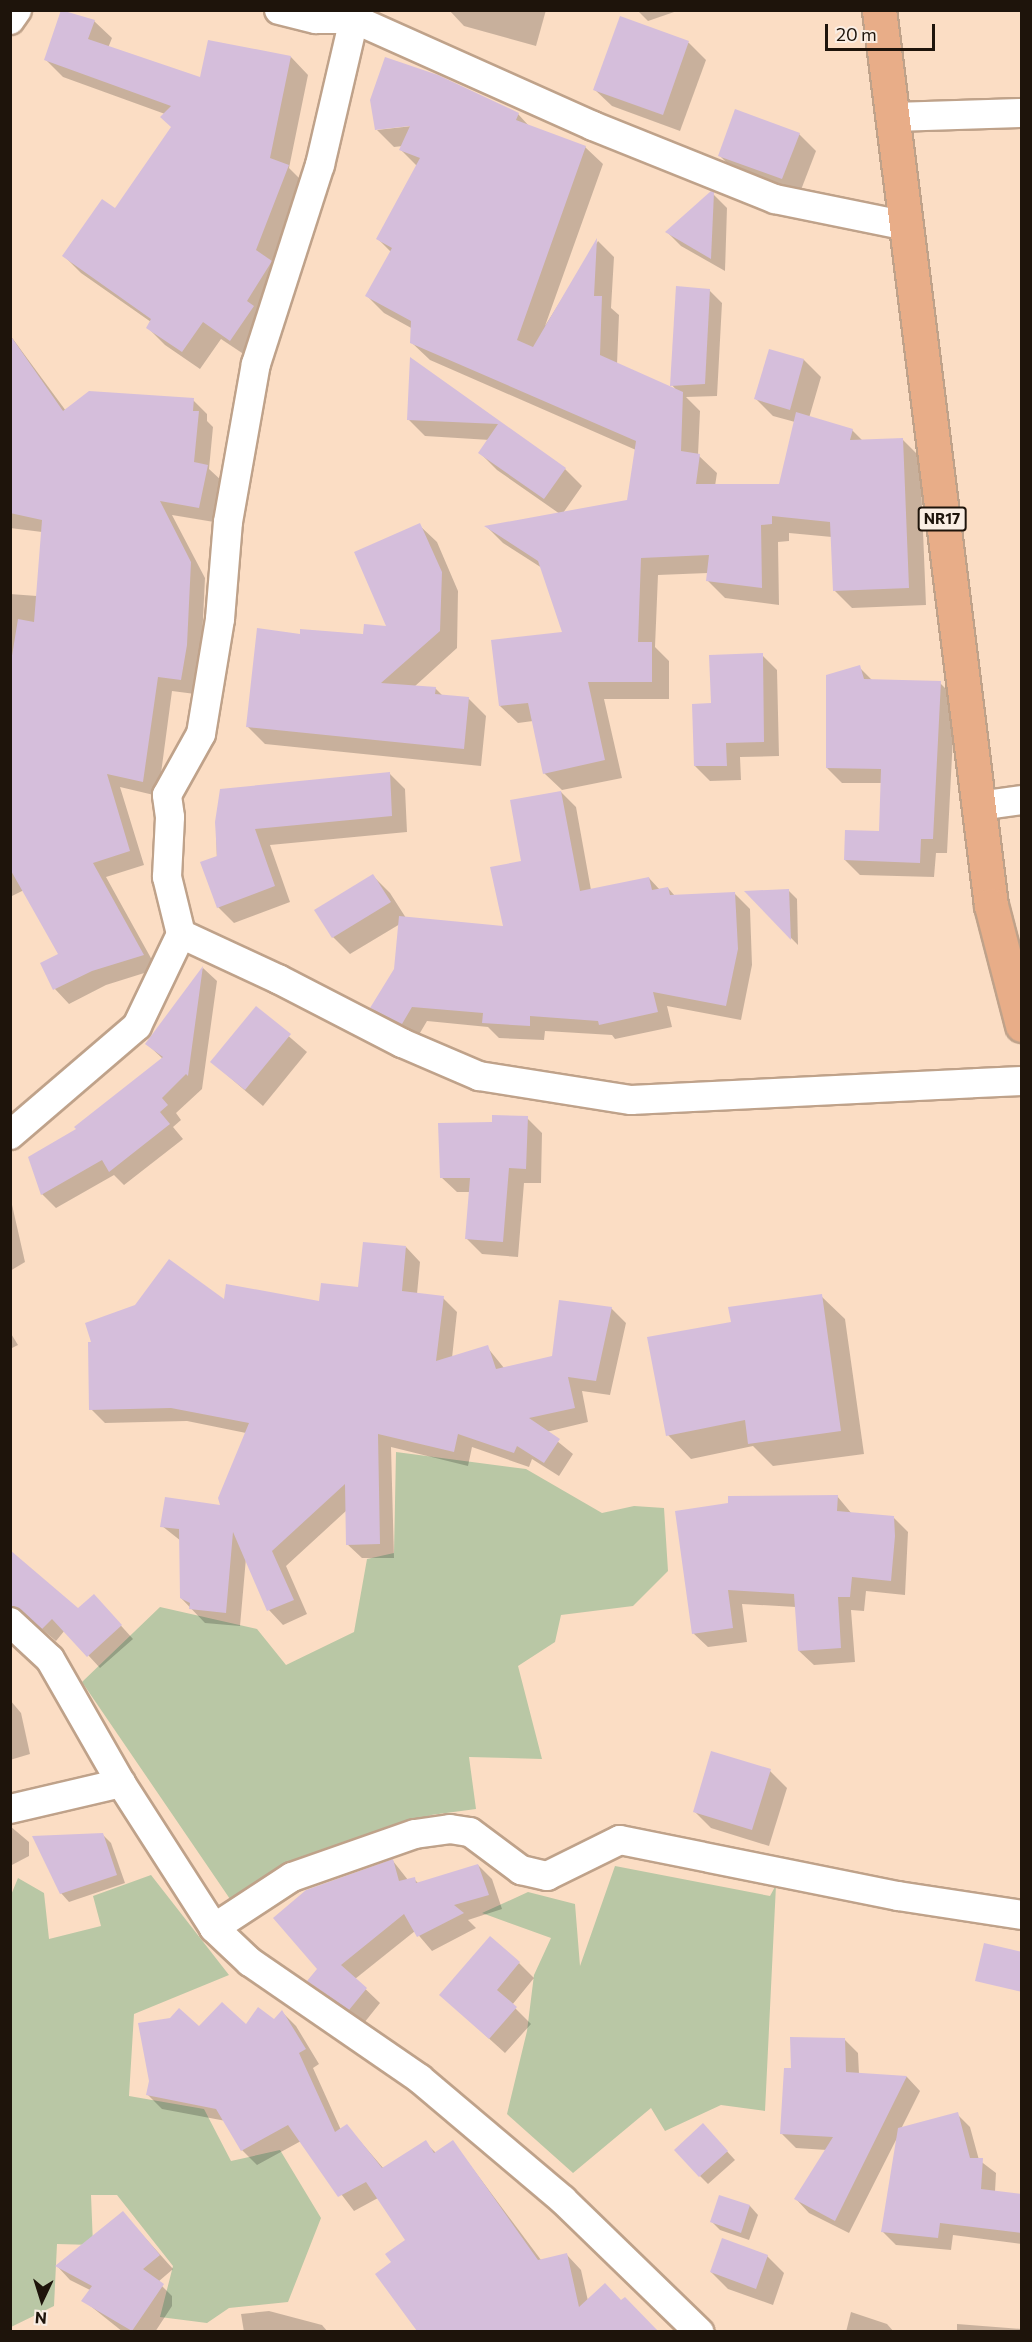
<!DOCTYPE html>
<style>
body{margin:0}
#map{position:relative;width:1032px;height:2342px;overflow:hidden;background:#fbddc4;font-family:Commissioner,sans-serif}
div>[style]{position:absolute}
.green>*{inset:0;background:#b9c7a5}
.shadow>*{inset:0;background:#0003}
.building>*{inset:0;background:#d5bedb}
.roads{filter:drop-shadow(2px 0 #bfa28a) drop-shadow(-2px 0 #bfa28a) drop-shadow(0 2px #bfa28a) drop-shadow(0 -2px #bfa28a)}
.minor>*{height:28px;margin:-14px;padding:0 14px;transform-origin:14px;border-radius:14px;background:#fff}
.primary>*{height:33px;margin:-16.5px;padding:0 16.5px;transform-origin:16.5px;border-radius:16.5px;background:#e8ad88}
span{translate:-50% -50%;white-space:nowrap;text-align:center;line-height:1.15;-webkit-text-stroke:4.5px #faeee4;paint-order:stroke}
.shield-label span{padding:2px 4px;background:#faeee4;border:2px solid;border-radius:4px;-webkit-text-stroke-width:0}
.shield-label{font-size:15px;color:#1e140b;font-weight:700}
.frame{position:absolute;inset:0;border:12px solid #1e140b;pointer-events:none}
.north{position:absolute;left:12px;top:2270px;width:60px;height:60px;-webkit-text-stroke:4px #faeee4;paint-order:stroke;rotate:184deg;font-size:16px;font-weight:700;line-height:24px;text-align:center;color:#1e140b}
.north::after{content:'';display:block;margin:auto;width:21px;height:27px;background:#1e140b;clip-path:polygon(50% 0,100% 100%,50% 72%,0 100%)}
.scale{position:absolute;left:825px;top:24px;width:110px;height:27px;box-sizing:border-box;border:3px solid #1e140b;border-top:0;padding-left:8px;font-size:18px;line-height:21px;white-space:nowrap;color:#1e140b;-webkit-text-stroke:4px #faeee4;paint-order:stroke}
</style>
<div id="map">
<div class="green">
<i style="clip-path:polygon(396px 1452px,526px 1469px,602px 1513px,634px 1506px,664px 1508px,668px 1571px,633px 1606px,561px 1615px,555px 1642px,518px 1666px,542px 1759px,469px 1757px,476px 1809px,431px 1815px,230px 1899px,82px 1682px,160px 1607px,257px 1629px,286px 1665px,354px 1632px,367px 1559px,394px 1553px)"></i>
<i style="clip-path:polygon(615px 1866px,770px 1896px,776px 1885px,765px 2111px,721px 2105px,665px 2131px,651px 2108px,573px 2173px,507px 2114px,527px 2031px,534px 1975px,551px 1938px,482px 1913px,528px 1892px,575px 1904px,580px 1966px)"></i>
<i style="clip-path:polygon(151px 1875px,229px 1975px,134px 2014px,129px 2096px,204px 2109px,231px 2161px,280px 2150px,321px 2218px,288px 2302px,229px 2308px,207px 2323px,160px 2317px,173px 2266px,117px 2195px,91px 2195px,93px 2245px,57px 2244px,54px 2306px,11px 2327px,11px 1895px,18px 1878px,44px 1893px,49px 1939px,101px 1926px,93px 1896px)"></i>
</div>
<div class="shadow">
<i style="clip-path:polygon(449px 10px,546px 10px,536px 46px,464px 26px)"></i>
<i style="clip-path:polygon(637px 10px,680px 10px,648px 21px)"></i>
<i style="clip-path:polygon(621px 18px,689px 43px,706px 60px,680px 131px,612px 106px,594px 89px)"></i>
<i style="clip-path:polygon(94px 21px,112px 38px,108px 48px,201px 79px,291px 57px,308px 75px,289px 168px,305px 184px,248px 357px,221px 339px,200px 369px,165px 345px,147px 327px,151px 322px,81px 273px,64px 256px,115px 210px,173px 128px,165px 114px,63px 77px,46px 60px)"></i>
<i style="clip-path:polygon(518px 114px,530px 127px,585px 147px,603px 164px,545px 326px,598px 241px,614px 257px,611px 308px,619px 315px,617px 365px,678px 392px,672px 385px,709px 290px,722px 303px,717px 396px,686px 397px,700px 411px,698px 455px,717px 473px,715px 486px,780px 486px,795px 422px,773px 416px,756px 399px,770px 351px,804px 360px,821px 377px,809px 418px,852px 430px,863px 441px,903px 440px,920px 457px,926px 605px,852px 608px,834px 590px,832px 537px,789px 533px,789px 541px,778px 542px,779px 605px,725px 598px,708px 581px,708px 573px,658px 575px,655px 647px,669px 661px,669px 699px,604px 699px,622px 778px,562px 790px,544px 773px,533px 721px,518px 723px,500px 706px,564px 634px,542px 568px,503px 543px,487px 527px,560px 514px,497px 470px,480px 453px,490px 440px,425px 436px,408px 419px,411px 360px,565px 469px,582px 486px,563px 513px,628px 502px,636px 450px,430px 360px,412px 343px,413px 329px,384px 313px,367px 296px,391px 252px,378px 239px,417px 166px,401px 150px,403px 146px,394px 147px,377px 130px)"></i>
<i style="clip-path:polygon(799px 134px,816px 151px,799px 195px,737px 173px,720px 156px)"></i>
<i style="clip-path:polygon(713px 194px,727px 208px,725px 271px,681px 246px,667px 232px)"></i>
<i style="clip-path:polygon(10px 335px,66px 411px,193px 400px,207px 414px,207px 421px,213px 427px,209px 469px,222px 481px,214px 522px,172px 515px,205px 578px,201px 660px,195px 694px,172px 691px,158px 796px,120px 787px,144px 865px,106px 877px,157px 969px,106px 985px,69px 1004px,55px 989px,42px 964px,60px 955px,24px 890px,10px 897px,14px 655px,10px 655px,10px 594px,37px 596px,42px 532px,10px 528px)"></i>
<i style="clip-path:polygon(419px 525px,437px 542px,458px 591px,457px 648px,414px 687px,435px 688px,444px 697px,468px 698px,486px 716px,481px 766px,265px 744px,247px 726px,301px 636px,365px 636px,389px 627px)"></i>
<i style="clip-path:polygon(762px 655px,777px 670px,779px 756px,740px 757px,741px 780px,710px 781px,695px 766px,713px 705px)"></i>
<i style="clip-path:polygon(859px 667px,873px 681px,940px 683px,955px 698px,947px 853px,936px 853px,934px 877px,860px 875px,845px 860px,880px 832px,882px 783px,842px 783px,827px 768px)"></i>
<i style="clip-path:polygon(390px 774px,405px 789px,407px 832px,270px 845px,290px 902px,234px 923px,218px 907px,216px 822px)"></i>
<i style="clip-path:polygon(561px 792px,576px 807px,591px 890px,649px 878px,660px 890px,668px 888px,675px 896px,734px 893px,750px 909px,752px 965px,741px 1020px,667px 1006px,672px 1027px,615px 1039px,612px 1035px,545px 1031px,544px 1040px,499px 1038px,488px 1027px,427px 1021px,417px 1038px,387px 1023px,372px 1008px,395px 969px,400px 924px,350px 954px,333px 937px,373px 876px,390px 893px,406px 918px,505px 928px,523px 862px)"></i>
<i style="clip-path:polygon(789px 891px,797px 899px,798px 945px,747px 893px)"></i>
<i style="clip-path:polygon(203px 968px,217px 981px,202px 1089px,176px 1113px,181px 1120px,173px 1127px,183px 1139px,124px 1185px,114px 1175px,56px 1208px,42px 1194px,78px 1130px,163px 1059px,147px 1044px)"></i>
<i style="clip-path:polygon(256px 1008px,307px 1052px,263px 1106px,212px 1062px)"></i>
<i style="clip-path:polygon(527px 1118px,542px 1133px,541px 1183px,524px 1183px,518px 1257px,482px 1254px,466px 1238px,470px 1192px,457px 1192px,441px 1177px,494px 1124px)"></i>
<i style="clip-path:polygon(10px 1196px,25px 1262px,10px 1271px)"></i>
<i style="clip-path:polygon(406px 1247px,420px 1262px,417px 1294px,443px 1298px,457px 1312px,452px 1358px,487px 1347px,504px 1368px,553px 1357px,611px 1308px,626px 1323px,610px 1395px,582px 1391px,588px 1422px,546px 1432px,573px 1454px,559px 1476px,532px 1459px,529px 1467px,472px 1447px,468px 1466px,391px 1447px,394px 1558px,362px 1558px,347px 1544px,347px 1510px,286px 1566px,307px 1614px,283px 1625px,269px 1610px,246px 1558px,240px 1626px,205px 1623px,181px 1598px,181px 1541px,162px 1526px,223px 1507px,246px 1433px,187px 1421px,105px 1423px,91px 1409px,225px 1301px,320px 1303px,359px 1289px)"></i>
<i style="clip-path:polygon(821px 1296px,845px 1319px,864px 1454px,773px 1466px,753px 1446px,691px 1459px,668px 1435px,732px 1323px)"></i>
<i style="clip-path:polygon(10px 1332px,18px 1345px,10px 1349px)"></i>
<i style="clip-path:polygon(837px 1496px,852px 1514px,894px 1518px,908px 1532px,905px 1595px,866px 1591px,864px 1611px,851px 1610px,855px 1662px,814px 1665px,799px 1651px,796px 1607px,742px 1604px,747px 1642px,708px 1647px,693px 1633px,676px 1512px)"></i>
<i style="clip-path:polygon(106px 1609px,133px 1639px,100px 1668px,65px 1630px,56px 1641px,31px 1620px)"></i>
<i style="clip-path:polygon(10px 1700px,21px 1713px,30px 1754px,10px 1760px)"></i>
<i style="clip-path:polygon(770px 1771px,787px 1788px,769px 1846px,711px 1828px,694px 1811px)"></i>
<i style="clip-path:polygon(10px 1826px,29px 1842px,29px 1856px,10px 1866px)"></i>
<i style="clip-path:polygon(103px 1835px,111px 1843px,125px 1883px,69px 1902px,61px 1893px)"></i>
<i style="clip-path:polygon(393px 1861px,408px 1880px,414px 1879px,419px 1884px,478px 1865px,492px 1879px,502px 1909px,468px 1920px,476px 1928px,432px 1951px,415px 1931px,355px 1979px,380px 2003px,364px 2023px,309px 1981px)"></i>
<i style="clip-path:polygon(519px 1963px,534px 1978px,512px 2005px,531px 2024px,505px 2053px,441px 1995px)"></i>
<i style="clip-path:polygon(282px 2012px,296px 2026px,319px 2064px,313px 2068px,341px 2130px,347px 2126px,384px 2169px,425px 2142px,436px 2153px,453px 2142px,541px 2260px,567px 2255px,581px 2270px,588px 2301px,621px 2302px,657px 2332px,419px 2332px,377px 2274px,393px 2263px,407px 2241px,378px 2198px,354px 2211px,301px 2141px,257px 2165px,242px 2150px,226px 2121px,162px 2109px,147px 2094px,199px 2029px,274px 2021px)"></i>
<i style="clip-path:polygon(844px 2039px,858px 2053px,859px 2074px,907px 2077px,920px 2091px,901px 2129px,957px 2114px,970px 2127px,979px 2160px,996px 2173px,995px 2192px,1022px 2195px,1022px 2244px,953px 2235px,951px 2250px,896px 2245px,883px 2232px,897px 2138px,849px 2233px,809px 2213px,796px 2199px,827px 2150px,796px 2148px,782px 2134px,792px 2070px)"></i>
<i style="clip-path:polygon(711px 2134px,735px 2160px,708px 2184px,700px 2176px)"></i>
<i style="clip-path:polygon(720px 2197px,750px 2206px,758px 2215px,749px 2240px,720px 2230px,712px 2222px)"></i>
<i style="clip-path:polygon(123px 2213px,173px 2269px,158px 2282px,172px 2296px,172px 2306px,155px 2332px,123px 2332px,83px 2300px,90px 2290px,70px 2280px,57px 2266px)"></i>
<i style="clip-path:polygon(767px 2256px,784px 2273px,773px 2305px,728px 2289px,711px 2272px)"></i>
<i style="clip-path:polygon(269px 2311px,322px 2325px,328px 2332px,244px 2332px,241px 2314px)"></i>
<i style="clip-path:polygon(851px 2312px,887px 2324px,894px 2332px,846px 2332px)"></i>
<i style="clip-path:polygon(957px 2324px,1022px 2329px,1022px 2332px,957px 2332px)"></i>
</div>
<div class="building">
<i style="clip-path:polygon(61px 10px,95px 20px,88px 39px,200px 77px,208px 40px,291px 56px,270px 158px,289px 165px,256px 250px,272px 261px,247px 301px,254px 306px,230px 341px,203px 322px,182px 352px,146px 328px,151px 319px,62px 256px,102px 199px,115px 208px,171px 127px,160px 117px,171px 106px,44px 60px)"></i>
<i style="clip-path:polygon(620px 16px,689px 41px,663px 115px,593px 90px)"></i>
<i style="clip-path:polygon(385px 57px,438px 75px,519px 113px,516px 120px,586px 146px,517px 340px,533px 347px,597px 238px,594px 296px,602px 296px,600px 355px,683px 392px,681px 451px,700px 454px,696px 484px,779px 484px,796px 412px,853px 429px,850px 440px,903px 438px,909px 588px,833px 591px,830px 522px,772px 516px,772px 524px,761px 525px,762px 588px,706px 581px,709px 555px,641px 558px,638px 642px,652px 642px,652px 682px,588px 682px,605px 760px,543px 774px,528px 703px,499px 706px,491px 640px,562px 632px,538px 561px,484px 526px,627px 500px,636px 441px,410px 343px,411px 321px,365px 296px,392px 248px,376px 239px,420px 158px,399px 150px,410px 126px,375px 130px,370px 100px)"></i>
<i style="clip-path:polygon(735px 109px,800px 133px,782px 179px,718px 156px)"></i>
<i style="clip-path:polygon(711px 191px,714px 192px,711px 259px,665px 232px)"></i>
<i style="clip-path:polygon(676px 286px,710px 289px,705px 384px,670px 386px)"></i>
<i style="clip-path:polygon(10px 335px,63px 411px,89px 391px,194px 398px,193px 411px,199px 411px,194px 462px,208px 465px,199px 508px,160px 501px,191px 562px,187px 645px,181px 680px,158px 677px,143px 782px,107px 774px,130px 851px,93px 863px,144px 955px,92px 971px,53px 990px,40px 963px,58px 954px,10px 869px,10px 668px,18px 619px,34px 622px,42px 520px,10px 513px)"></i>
<i style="clip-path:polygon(769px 349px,804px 359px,790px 410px,754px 399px)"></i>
<i style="clip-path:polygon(410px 357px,566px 468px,544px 499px,478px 453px,498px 424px,407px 420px)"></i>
<i style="clip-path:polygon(420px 523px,442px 572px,440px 631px,381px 683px,436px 687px,435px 694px,469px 697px,464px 749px,246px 727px,257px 628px,300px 634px,300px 629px,363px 634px,364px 624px,386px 626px,354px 552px)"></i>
<i style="clip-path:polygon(763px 653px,764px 742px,726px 743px,727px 766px,694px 766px,692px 704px,711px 703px,709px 655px)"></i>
<i style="clip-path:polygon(860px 665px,864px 679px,941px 681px,933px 839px,921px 839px,920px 863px,844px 860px,845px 830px,879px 831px,881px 769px,826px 768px,826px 675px)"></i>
<i style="clip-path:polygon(390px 772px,392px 816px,255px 829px,275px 886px,217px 908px,200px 862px,217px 856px,215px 822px,220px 789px)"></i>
<i style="clip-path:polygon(561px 791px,580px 891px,649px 877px,652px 890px,668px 887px,670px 895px,735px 892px,738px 949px,726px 1006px,653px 992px,658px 1012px,599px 1025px,598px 1021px,530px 1016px,530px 1026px,482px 1023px,483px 1013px,412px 1007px,402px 1024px,370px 1008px,394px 969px,399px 916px,503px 926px,490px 867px,521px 861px,510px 800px)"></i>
<i style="clip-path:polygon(373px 874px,391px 902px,332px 938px,314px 910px)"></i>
<i style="clip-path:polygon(789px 889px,791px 940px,744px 891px)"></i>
<i style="clip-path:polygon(203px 966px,188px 1076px,186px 1074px,162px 1098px,168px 1105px,160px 1112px,170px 1124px,109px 1172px,102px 1160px,41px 1195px,28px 1157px,76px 1129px,74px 1127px,163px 1057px,145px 1044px)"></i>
<i style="clip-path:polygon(256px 1006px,291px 1034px,245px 1090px,210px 1062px)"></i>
<i style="clip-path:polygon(492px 1115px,528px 1116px,526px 1169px,509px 1168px,503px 1242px,465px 1239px,470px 1178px,440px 1178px,438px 1123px,492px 1122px)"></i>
<i style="clip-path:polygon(363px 1242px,406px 1246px,402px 1291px,444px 1296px,436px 1361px,488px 1345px,496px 1369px,552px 1356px,559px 1300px,612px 1307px,596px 1381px,568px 1377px,575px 1408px,529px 1418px,560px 1439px,544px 1463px,517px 1446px,514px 1453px,458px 1434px,454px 1452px,378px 1434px,380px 1544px,346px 1545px,345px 1484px,272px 1551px,294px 1600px,267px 1611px,233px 1532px,226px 1613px,189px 1609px,190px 1603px,180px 1598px,179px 1529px,160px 1527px,165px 1497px,220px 1505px,218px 1498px,249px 1423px,171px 1408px,89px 1410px,88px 1342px,91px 1342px,85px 1323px,135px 1305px,169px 1259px,224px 1299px,226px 1284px,319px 1301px,321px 1283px,358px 1287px)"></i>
<i style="clip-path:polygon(822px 1294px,841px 1431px,748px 1444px,745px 1420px,666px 1436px,647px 1337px,731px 1322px,728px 1307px)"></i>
<i style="clip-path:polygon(838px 1495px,837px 1511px,894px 1516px,895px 1536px,891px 1581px,852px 1577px,850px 1597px,838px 1597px,841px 1648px,798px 1651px,794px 1594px,728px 1590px,733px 1628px,692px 1634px,675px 1511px,728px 1503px,728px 1496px)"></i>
<i style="clip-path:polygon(10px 1550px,78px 1608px,94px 1594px,122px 1625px,87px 1657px,52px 1619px,42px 1629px,10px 1605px)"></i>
<i style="clip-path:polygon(711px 1751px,771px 1769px,752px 1830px,693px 1812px)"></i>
<i style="clip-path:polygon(103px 1833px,117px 1875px,60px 1894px,32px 1836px)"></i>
<i style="clip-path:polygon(393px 1859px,399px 1881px,415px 1877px,416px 1883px,478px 1864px,489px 1895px,454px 1905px,464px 1913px,417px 1937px,404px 1914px,341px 1965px,367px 1988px,349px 2010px,307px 1981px,317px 1969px,273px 1918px,306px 1890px)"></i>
<i style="clip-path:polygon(490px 1936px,520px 1962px,497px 1990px,517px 2007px,489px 2039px,439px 1995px)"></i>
<i style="clip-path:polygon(984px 1943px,1022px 1952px,1022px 1992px,975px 1981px)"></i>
<i style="clip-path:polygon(222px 2002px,246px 2024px,258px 2007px,274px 2019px,282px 2010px,306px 2049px,299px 2053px,335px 2132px,347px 2124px,382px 2168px,426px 2140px,434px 2153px,453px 2140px,538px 2260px,567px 2253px,579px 2307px,605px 2283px,621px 2300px,625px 2297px,658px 2331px,417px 2331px,375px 2274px,391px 2262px,385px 2254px,405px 2240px,366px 2182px,338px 2197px,288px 2125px,241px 2151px,216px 2109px,146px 2095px,149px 2081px,138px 2023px,170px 2018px,179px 2008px,199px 2026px)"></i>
<i style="clip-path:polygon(790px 2037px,845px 2038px,846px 2072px,907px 2076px,835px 2221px,794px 2199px,833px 2137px,780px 2134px,784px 2068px,791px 2068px)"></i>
<i style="clip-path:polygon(958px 2112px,970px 2158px,983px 2158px,981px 2189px,1022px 2194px,1022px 2233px,940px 2223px,938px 2238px,881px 2232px,898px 2128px)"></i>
<i style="clip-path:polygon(703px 2123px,728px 2151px,699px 2177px,674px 2150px)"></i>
<i style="clip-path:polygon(719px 2195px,750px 2205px,741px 2233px,710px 2222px)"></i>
<i style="clip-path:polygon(123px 2211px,160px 2255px,143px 2269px,164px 2284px,132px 2331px,81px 2301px,92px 2286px,55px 2266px)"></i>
<i style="clip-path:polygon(722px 2238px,768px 2255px,756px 2289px,710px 2272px)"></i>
</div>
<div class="roads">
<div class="minor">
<i style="left:279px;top:10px;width:38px;rotate:14deg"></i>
<i style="left:316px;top:19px;width:38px"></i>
<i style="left:354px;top:19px;width:262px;rotate:24.1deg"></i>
<i style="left:593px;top:126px;width:196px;rotate:21.9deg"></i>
<i style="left:775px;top:199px;width:131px;rotate:11.5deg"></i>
<i style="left:10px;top:20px;width:12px;rotate:-55deg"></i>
<i style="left:892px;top:117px;width:130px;rotate:-1.8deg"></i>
<i style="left:979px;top:806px;width:43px;rotate:-7.9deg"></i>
<i style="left:181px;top:934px;width:107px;rotate:24.9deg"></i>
<i style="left:278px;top:979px;width:140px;rotate:27.3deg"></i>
<i style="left:402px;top:1043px;width:84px;rotate:23.2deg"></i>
<i style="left:479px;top:1076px;width:154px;rotate:9deg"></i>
<i style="left:631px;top:1100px;width:391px;rotate:-2.8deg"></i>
<i style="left:10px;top:1135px;width:167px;rotate:-40.6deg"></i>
<i style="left:137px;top:1026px;width:102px;rotate:-64.4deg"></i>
<i style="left:181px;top:934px;width:59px;rotate:-103.8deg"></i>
<i style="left:167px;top:877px;width:60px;rotate:-87.1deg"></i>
<i style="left:170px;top:817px;width:22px;rotate:-98deg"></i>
<i style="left:167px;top:795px;width:70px;rotate:-60.9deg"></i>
<i style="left:201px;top:734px;width:117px;rotate:-80.6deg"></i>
<i style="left:220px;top:619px;width:97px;rotate:-85.3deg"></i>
<i style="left:228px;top:522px;width:160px;rotate:-80deg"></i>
<i style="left:256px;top:364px;width:209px;rotate:-72.2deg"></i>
<i style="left:320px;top:165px;width:150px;rotate:-76.9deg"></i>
<i style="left:10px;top:1622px;width:54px;rotate:42.8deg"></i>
<i style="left:50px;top:1659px;width:143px;rotate:60.2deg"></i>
<i style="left:121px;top:1783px;width:172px;rotate:57.3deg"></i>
<i style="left:214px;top:1928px;width:50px;rotate:43.4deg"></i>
<i style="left:250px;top:1962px;width:206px;rotate:34.5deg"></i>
<i style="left:420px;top:2079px;width:187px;rotate:40.2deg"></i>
<i style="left:563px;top:2200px;width:190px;rotate:44.1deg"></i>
<i style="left:10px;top:1809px;width:114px;rotate:-13.2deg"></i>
<i style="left:214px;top:1928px;width:93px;rotate:-33.2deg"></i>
<i style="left:292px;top:1877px;width:130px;rotate:-19.3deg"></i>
<i style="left:415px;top:1834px;width:35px;rotate:-8deg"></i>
<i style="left:450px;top:1829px;width:20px;rotate:9deg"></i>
<i style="left:470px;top:1832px;width:64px;rotate:36.7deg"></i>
<i style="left:521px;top:1870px;width:27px;rotate:13deg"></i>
<i style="left:547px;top:1876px;width:81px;rotate:-26.3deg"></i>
<i style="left:620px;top:1840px;width:284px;rotate:11.4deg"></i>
<i style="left:898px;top:1896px;width:125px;rotate:8.7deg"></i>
</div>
<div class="primary">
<i style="left:879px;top:10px;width:902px;rotate:82.87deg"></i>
<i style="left:991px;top:905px;width:124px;rotate:75.5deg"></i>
</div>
</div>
<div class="shield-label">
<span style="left:942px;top:519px">NR17</span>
</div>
<div class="frame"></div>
<div class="north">N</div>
<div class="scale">20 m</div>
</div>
